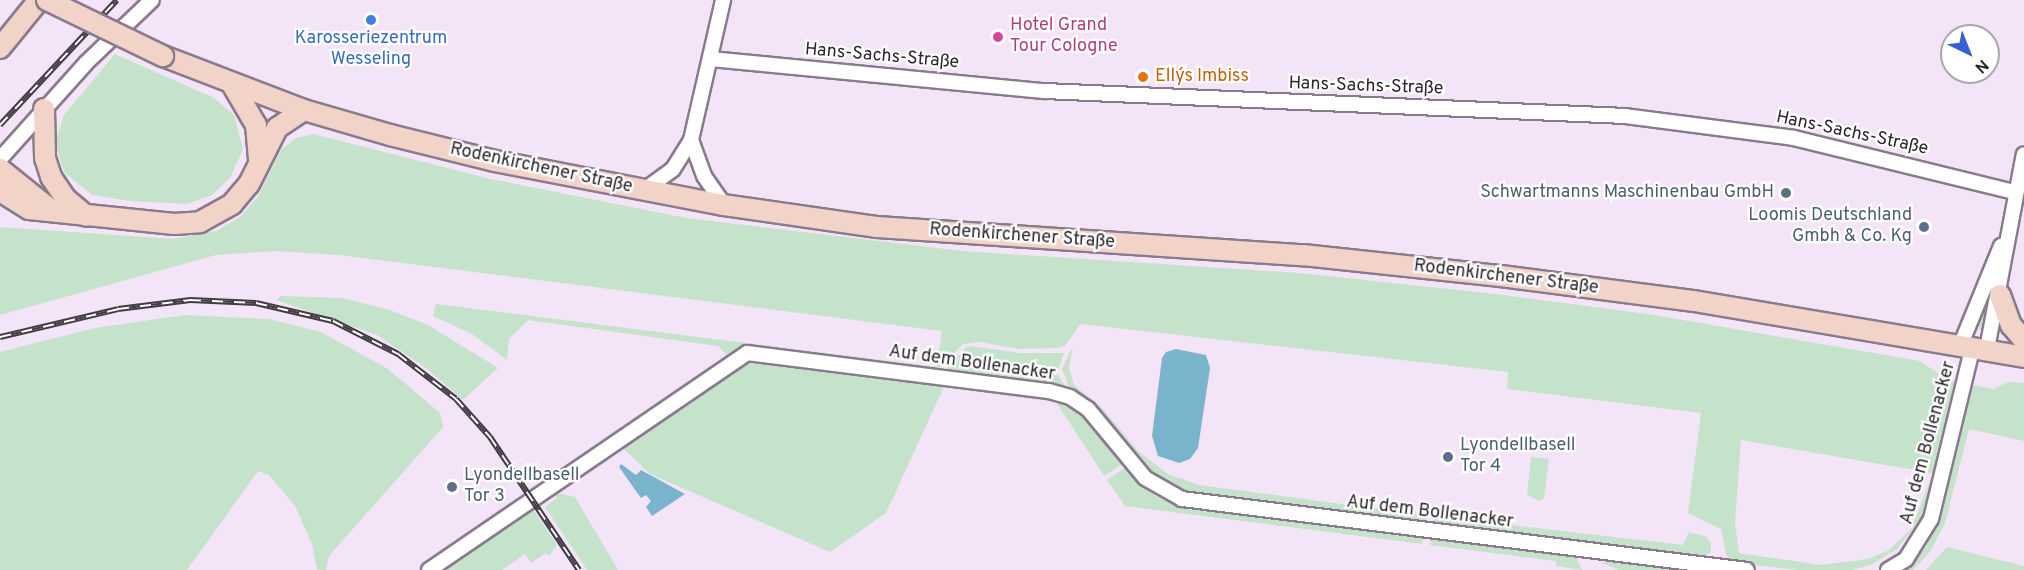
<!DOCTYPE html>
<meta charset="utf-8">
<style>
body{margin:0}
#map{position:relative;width:2024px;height:570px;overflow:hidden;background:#f4e4f8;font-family:Overpass,sans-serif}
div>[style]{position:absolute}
.green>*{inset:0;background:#c4e3ca}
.water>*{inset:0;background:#7ab4cc}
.roads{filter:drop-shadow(2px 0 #897b8d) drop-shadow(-2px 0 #897b8d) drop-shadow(0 2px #897b8d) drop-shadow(0 -2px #897b8d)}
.street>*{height:14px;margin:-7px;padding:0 7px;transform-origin:7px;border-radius:7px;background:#fff}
.secondary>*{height:20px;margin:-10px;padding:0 10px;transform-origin:10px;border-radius:10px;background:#f1d3c8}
.rail>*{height:6px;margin-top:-3px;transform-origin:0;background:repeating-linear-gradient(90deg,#fff 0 11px,#423b43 0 22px);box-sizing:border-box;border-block:2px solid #423b43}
.bridges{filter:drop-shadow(2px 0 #897b8d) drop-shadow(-2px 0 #897b8d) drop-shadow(0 2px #897b8d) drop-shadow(0 -2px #897b8d)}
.secondary-bridge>*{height:20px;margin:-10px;padding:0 10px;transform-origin:10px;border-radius:10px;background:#f1d3c8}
.dots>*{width:16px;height:16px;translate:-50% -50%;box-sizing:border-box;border:3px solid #fff;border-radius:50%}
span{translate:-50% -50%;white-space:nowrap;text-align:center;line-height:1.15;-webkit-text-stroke:4.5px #fff;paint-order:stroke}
.hotel-label{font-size:18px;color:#b23c85}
.left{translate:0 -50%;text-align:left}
.shop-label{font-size:18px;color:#366cbe}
.street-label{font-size:18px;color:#2b252c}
.food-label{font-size:18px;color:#c56008}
.service-label{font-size:18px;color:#4e5e75}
.right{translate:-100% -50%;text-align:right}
.north{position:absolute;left:1940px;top:24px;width:60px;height:60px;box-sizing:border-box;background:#fff;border:2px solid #aaa8ab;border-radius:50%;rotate:137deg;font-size:16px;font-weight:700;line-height:24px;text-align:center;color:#2b252c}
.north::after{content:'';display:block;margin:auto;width:21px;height:27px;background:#3660d1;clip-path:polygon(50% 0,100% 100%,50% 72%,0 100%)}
</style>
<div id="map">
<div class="green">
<i style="clip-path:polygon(115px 54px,214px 98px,234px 115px,243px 149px,230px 178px,212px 195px,187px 204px,131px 201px,92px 195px,64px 172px,55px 142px,64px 115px)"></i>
<i style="clip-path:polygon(evenodd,313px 134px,491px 179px,686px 218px,962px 251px,1300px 273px,1495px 294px,1648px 314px,1920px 361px,1948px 380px,1993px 389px,2008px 382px,2024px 383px,2024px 441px,1969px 429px,1945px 523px,1930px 552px,1913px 570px,1904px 570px,1925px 549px,1939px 520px,1963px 427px,1950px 425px,1923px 515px,1897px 549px,1871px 565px,1851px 570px,1799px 570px,1735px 563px,1726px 554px,1721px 529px,1688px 513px,1701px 413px,1507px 389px,1508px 372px,1080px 324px,1066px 345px,1058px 348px,1019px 349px,979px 342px,963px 344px,937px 370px,744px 347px,726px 354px,718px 346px,528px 320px,509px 339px,507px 360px,472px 334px,433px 316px,436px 304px,937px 367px,942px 331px,339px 255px,276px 251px,216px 255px,0 315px,0 227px,173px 239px,216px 231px,240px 217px,257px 198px,281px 150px,296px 138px,313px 134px,1741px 440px,1932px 473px,1933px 474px,1911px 529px,1889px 550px,1868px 559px,1821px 565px,1739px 553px,1735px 523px,1741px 440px)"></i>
<i style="clip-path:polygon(1992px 288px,1985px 328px,1979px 330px,1980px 320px)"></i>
<i style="clip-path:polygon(281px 296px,342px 298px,390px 310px,428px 325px,498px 368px,463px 400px,426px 368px,377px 335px,276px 300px)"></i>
<i style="clip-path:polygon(185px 315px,269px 319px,321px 332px,388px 369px,440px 413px,443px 427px,329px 556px,326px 570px,317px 570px,312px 544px,295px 506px,269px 475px,258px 471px,187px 570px,0 570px,0 352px,95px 328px)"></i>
<i style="clip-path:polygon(972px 346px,1019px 353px,1064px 353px,1057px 373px,1067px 389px,945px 371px,965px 348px)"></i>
<i style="clip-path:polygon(1073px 346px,1069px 367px,1074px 385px,1100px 406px,1139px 452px,1168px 474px,1199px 485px,1426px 515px,1425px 523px,1183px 490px,1149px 470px,1098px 408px,1070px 389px,1062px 369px)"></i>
<i style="clip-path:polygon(757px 362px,1050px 398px,1082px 415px,1124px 463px,1104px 476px,1056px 402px,944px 387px,886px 513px,830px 552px,650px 474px,622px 447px,739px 366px)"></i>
<i style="clip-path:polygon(1531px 457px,1549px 459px,1544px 498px,1539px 501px,1527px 495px)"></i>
<i style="clip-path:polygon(1126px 467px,1155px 496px,1179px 507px,1423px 538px,1422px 544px,1125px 506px,1107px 480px)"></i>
<i style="clip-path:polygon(553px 492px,575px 497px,618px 570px,587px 570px,545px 507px,557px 498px,554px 493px,540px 501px)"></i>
<i style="clip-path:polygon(531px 506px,557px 545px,549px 556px,546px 553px,531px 563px,525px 554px,502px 570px,437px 570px)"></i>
<i style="clip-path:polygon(1435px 516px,1683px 545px,1689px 532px,1707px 537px,1711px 543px,1711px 552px,1701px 558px,1434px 524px)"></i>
<i style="clip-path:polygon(1431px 539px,1576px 557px,1582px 570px,1556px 566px,1556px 561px,1430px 545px)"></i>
<i style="clip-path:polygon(1947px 547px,2024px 566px,2024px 570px,1926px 570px)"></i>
<i style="clip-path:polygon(1607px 561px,1677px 570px,1619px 570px,1602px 563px)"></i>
</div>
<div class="water">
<i style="clip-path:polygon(1176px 349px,1206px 355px,1210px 368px,1198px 448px,1190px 459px,1179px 463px,1158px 456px,1152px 436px,1162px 358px,1166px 352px)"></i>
<i style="clip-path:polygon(621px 464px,636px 475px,641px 470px,685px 494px,652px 516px,646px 507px,651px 501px,646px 495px,641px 498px,619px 467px)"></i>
</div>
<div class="roads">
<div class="street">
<i style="left:710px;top:59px;width:336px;rotate:5.5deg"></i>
<i style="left:1044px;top:91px;width:582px;rotate:2.46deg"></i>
<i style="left:1625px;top:116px;width:170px;rotate:7.4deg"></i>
<i style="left:1794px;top:138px;width:227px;rotate:13.8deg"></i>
<i style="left:691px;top:140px;width:38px;rotate:70deg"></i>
<i style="left:704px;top:176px;width:35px;rotate:55deg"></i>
<i style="left:0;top:159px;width:129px;rotate:-48.1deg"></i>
<i style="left:86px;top:63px;width:91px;rotate:-43.7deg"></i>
<i style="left:643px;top:191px;width:37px;rotate:-36deg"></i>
<i style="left:673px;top:169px;width:34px;rotate:-58deg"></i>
<i style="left:691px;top:140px;width:144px;rotate:-77.1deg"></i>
<i style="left:1961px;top:344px;width:106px;rotate:-67.8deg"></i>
<i style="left:1987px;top:349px;width:198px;rotate:-79.3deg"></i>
<i style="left:429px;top:570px;width:385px;rotate:-34.3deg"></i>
<i style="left:747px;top:353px;width:304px;rotate:7.2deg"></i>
<i style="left:1049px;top:391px;width:22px;rotate:16deg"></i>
<i style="left:1070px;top:397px;width:22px;rotate:34deg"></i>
<i style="left:1088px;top:409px;width:89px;rotate:50.4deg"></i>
<i style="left:1145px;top:478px;width:43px;rotate:29.6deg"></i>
<i style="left:1182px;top:499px;width:569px;rotate:7.16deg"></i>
<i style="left:1888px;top:570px;width:21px;rotate:-31deg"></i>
<i style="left:1906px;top:559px;width:47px;rotate:-58deg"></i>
<i style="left:1931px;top:519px;width:178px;rotate:-76.4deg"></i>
</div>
<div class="secondary">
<i style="left:0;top:48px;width:62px;rotate:-50.9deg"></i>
<i style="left:163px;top:56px;width:151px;rotate:21deg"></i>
<i style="left:304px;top:110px;width:90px;rotate:16.2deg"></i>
<i style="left:390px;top:135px;width:108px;rotate:13.9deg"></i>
<i style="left:495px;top:161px;width:233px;rotate:10.9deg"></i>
<i style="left:724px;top:205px;width:154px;rotate:8.2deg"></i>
<i style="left:876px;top:227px;width:428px;rotate:3.8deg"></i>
<i style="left:1303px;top:255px;width:199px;rotate:6.1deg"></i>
<i style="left:1501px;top:276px;width:195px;rotate:7.4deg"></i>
<i style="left:1694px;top:301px;width:335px;rotate:9.6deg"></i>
<i style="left:232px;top:84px;width:48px;rotate:59.7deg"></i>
<i style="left:256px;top:125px;width:34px;rotate:85deg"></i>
<i style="left:44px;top:109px;width:49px;rotate:88.8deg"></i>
<i style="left:45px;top:158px;width:20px;rotate:72deg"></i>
<i style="left:51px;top:177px;width:27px;rotate:56deg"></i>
<i style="left:66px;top:199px;width:26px;rotate:40deg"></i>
<i style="left:0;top:169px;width:64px;rotate:38.7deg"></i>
<i style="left:0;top:191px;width:34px;rotate:32deg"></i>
<i style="left:29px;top:209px;width:146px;rotate:5.9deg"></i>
<i style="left:174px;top:224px;width:26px;rotate:-4deg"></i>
<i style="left:200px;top:222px;width:37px;rotate:-29deg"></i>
<i style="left:232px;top:204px;width:26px;rotate:-50deg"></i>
<i style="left:249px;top:184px;width:63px;rotate:-63.4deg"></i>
<i style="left:277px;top:128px;width:32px;rotate:-34deg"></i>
<i style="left:2000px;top:295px;width:32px;rotate:70deg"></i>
<i style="left:2011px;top:325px;width:20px;rotate:49deg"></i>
</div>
</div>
<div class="rail">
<i style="left:0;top:125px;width:171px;rotate:-46.9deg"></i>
<i style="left:0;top:337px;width:121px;rotate:-13.3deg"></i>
<i style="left:118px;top:309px;width:73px;rotate:-7.1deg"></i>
<i style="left:190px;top:300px;width:66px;rotate:2.6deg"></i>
<i style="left:256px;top:303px;width:79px;rotate:13.2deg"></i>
<i style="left:333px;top:321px;width:73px;rotate:26.9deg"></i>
<i style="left:398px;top:354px;width:73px;rotate:37.8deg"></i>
<i style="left:456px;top:399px;width:51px;rotate:48.2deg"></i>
<i style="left:490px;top:437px;width:160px;rotate:56.2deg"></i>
</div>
<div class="bridges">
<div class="secondary-bridge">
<i style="left:47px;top:0;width:129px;rotate:25.8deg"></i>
</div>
</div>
<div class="dots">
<i style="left:371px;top:20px;background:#3f7fe0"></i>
<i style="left:998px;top:37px;background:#d1479c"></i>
<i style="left:1143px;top:77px;background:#e8710a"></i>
<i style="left:1786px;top:193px;background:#5c6f8a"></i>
<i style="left:1924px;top:227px;background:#5c6f8a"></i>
<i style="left:1448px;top:457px;background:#5c6f8a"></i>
<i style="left:452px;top:487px;background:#5c6f8a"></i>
</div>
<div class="hotel-label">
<span class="left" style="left:1010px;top:37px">Hotel Grand<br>Tour Cologne</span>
</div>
<div class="shop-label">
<span style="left:371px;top:50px">Karosseriezentrum<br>Wesseling</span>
</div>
<div class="street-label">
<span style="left:882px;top:57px;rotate:5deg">Hans-Sachs-Straße</span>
<span style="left:1366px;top:87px;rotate:2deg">Hans-Sachs-Straße</span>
<span style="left:1852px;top:134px;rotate:12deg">Hans-Sachs-Straße</span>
<span style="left:541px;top:169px;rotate:12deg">Rodenkirchener Straße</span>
<span style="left:1022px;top:237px;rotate:4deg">Rodenkirchener Straße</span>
<span style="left:1506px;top:278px;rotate:7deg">Rodenkirchener Straße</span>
<span style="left:972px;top:364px;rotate:8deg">Auf dem Bollenacker</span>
<span style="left:1929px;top:443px;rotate:-75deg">Auf dem Bollenacker</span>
<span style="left:1430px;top:513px;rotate:7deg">Auf dem Bollenacker</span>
</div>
<div class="food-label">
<span class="left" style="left:1155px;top:77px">Elly´s Imbiss</span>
</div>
<div class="service-label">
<span class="right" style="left:1774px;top:193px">Schwartmanns Maschinenbau GmbH</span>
<span class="right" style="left:1912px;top:227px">Loomis Deutschland<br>Gmbh &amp; Co. Kg</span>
<span class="left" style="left:1460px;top:457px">Lyondellbasell<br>Tor 4</span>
<span class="left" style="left:464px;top:487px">Lyondellbasell<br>Tor 3</span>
</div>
<div class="north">N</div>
</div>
